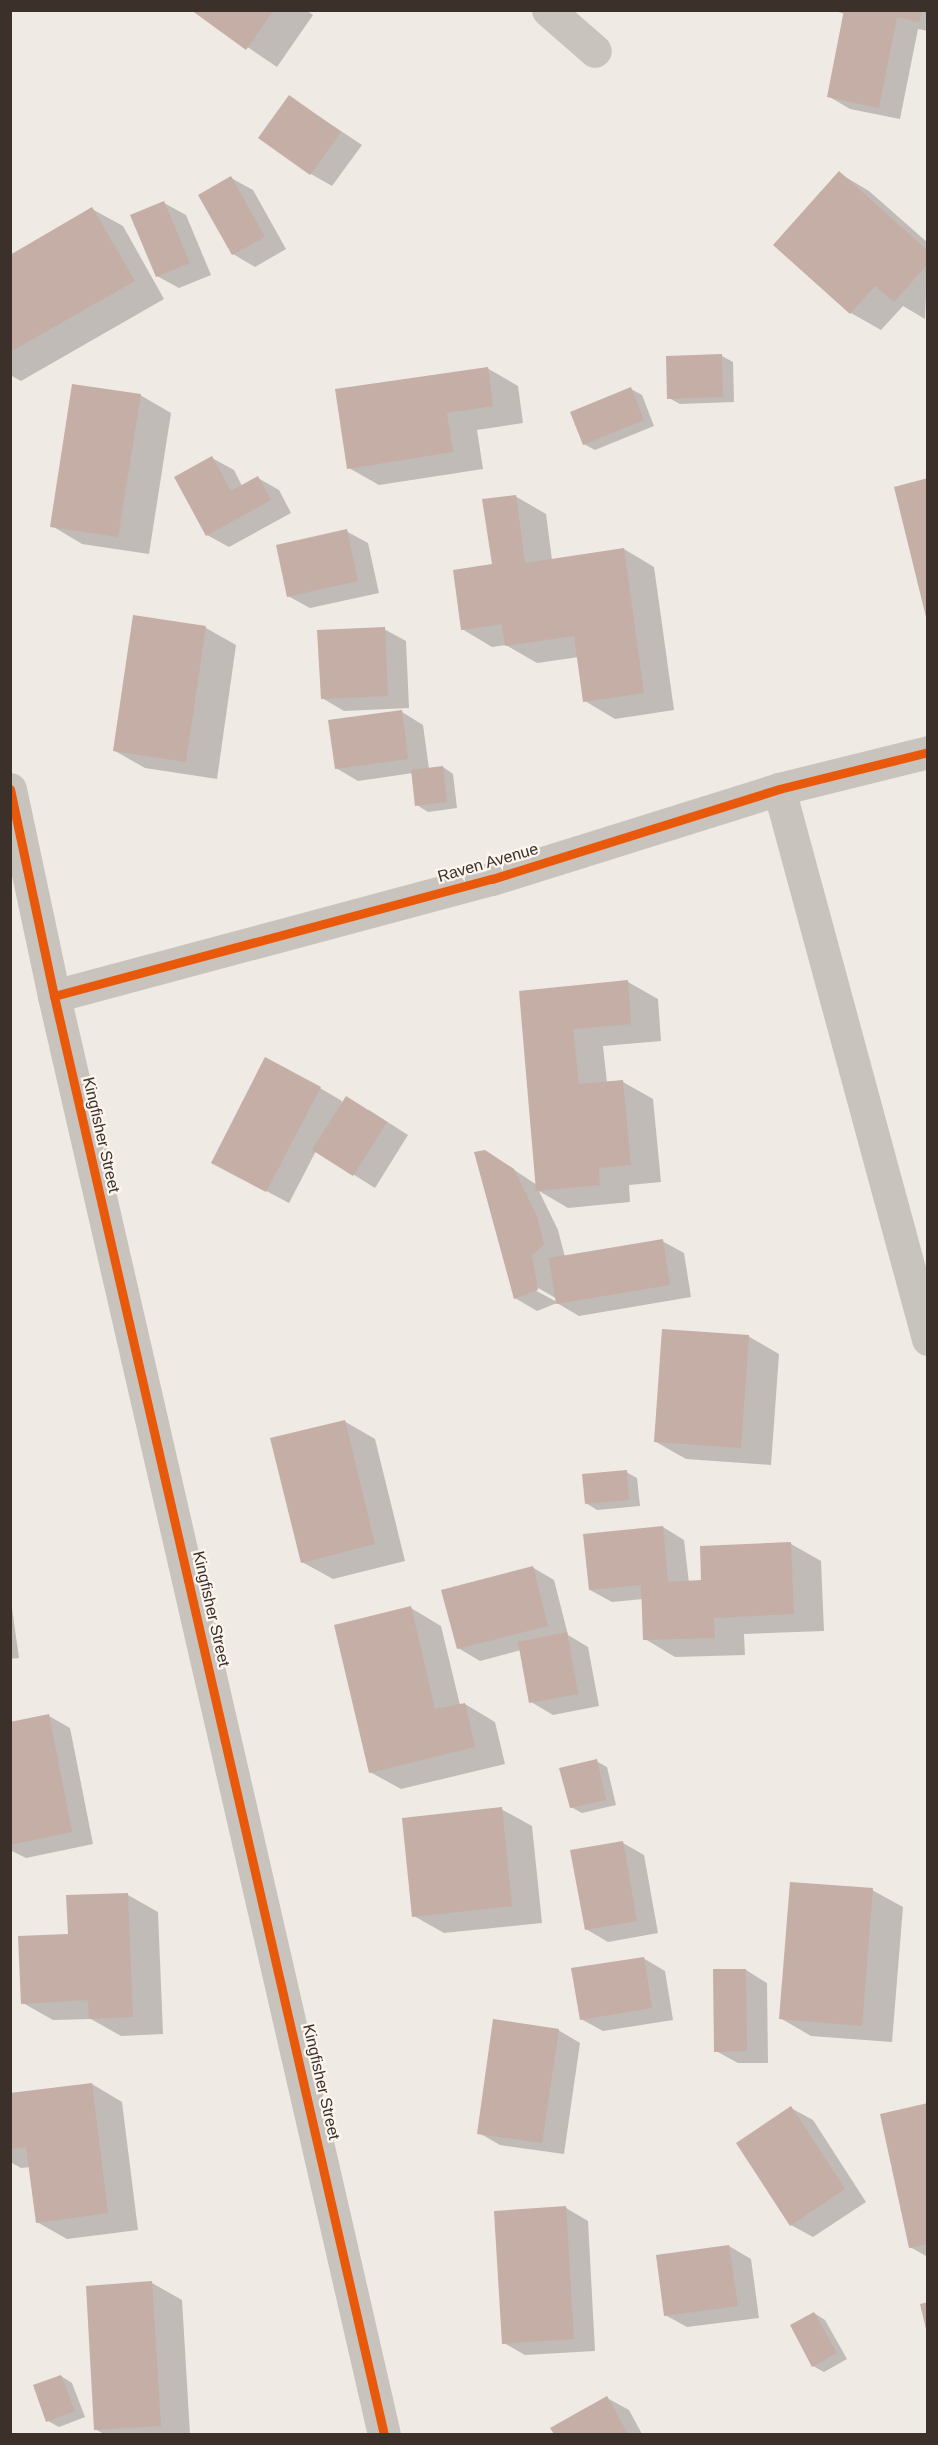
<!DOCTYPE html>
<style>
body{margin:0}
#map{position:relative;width:938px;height:2445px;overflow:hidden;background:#f0eae4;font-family:Arial,sans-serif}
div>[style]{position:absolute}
.shadow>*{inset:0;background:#0003}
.building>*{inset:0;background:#c4aea6}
.minor>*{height:33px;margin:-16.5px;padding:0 16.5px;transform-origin:16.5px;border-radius:16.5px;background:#c9c3bd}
.cycleway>*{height:9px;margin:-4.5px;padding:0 4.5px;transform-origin:4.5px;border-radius:4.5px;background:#e8590c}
span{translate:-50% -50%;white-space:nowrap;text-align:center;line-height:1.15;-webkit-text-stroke:4.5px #fbf5ed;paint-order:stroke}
.street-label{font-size:16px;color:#3b302a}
.frame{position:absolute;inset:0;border:12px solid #3b302a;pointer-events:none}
</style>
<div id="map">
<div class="shadow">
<i style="clip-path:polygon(193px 10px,306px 10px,313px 15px,277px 67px)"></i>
<i style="clip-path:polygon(831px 10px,928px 10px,928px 31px,918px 29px,900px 119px,850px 109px,828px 96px,845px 14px)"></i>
<i style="clip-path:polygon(290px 97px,362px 145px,332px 186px,311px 174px)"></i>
<i style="clip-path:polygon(839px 173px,869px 191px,928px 243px,925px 319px,903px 306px,881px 330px,851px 313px)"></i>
<i style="clip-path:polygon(231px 178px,253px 190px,286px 249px,255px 267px,233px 254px)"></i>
<i style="clip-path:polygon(164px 203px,186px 215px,211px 275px,179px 288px,157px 276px)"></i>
<i style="clip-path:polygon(92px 209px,123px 226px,164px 299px,21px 381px,10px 375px,10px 256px)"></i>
<i style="clip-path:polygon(722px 356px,733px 362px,734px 402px,680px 404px,669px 398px)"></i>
<i style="clip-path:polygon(487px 368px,518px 386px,523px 423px,477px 430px,483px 469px,379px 485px,349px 468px)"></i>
<i style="clip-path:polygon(631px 389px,642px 395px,654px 426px,595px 450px,584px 444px)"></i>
<i style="clip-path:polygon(140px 395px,171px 413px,149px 554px,82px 544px,52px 526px)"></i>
<i style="clip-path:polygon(212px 458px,234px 470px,242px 486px,258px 478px,279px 490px,291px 513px,229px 547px,207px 535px)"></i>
<i style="clip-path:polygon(515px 496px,546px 514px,552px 560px,624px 549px,654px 567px,674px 710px,615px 719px,585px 701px,579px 657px,537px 663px,506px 645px,492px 647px,462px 629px,493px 565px)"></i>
<i style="clip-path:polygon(346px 531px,368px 543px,379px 593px,310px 608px,288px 596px)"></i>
<i style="clip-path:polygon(134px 617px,206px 628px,236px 645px,217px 779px,145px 768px,115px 751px)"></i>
<i style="clip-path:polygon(384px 629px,406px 641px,409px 708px,344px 711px,322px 698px)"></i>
<i style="clip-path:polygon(402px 712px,423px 725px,429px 769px,443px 767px,453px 774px,457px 808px,428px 812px,417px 805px,413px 773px,358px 781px,336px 768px)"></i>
<i style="clip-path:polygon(evenodd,628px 982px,658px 999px,661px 1041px,603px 1046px,607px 1083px,623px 1082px,653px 1099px,661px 1182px,629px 1185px,630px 1202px,568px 1208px,539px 1191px,558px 1230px,565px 1257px,662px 1241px,684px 1253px,691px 1297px,579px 1316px,557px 1303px,537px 1311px,515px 1298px,507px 1165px,537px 1185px,520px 992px,628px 982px,533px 1285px,557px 1299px,557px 1302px,531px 1288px,533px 1285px)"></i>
<i style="clip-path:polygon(320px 1088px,342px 1101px,340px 1109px,369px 1110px,408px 1135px,375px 1188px,316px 1151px,289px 1203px,234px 1174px)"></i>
<i style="clip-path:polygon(748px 1336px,779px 1354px,771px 1465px,686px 1459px,656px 1442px)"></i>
<i style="clip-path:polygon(344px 1421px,375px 1439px,405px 1561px,333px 1579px,302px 1562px)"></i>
<i style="clip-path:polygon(626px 1472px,637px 1478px,640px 1506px,597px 1510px,586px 1503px)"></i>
<i style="clip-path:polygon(663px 1527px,684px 1540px,689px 1583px,702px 1582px,791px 1544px,821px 1561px,824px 1631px,744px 1634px,745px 1655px,675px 1657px,645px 1639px,643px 1599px,612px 1602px,590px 1590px)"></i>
<i style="clip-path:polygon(532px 1567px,554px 1580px,568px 1635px,588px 1647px,599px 1706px,553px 1715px,531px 1702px,521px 1650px,480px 1661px,458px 1648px)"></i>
<i style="clip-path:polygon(10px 1594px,19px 1658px,10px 1659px)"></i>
<i style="clip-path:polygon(411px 1608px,441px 1626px,460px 1705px,465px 1704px,495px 1722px,505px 1764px,401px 1789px,370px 1772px)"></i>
<i style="clip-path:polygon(49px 1716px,70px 1728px,93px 1844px,26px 1858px,10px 1850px,10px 1723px)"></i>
<i style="clip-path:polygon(596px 1761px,607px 1767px,616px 1805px,582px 1813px,571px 1807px)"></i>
<i style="clip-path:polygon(501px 1809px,532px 1826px,542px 1923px,444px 1933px,414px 1916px)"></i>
<i style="clip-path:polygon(623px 1843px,644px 1855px,658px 1933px,608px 1942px,586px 1929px)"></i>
<i style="clip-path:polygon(872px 1890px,903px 1907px,892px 2042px,811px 2036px,780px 2018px)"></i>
<i style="clip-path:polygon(128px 1895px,158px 1912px,163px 2034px,121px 2036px,91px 2019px,53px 2020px,23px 2003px,69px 1935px)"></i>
<i style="clip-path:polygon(643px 1958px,665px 1971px,673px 2020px,603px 2031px,581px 2019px)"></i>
<i style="clip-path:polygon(746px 1970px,767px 1983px,768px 2063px,738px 2063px,716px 2051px)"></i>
<i style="clip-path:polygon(558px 2030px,580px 2043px,564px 2154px,500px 2145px,479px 2133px)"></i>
<i style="clip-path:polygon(92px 2084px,122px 2102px,138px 2230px,67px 2239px,37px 2222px,30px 2167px,21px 2168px,10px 2162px,10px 2095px)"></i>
<i style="clip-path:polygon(928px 2105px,928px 2257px,910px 2247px)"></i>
<i style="clip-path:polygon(791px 2108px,813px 2120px,866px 2202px,813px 2237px,791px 2225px)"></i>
<i style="clip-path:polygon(566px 2208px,588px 2221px,595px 2351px,525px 2355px,504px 2343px)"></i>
<i style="clip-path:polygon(729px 2246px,751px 2259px,759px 2318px,687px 2327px,665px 2315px)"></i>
<i style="clip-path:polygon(152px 2283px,182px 2300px,190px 2434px,104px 2434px,95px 2429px)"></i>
<i style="clip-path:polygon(814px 2313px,825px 2320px,847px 2359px,824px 2372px,813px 2366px)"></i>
<i style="clip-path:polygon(61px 2376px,72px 2383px,85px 2417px,59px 2427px,48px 2421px)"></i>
<i style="clip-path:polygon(607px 2398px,629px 2410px,642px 2434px,555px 2434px,552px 2428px)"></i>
</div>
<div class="building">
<i style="clip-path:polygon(191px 10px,274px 10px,246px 50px)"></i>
<i style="clip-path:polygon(844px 10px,922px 10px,919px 22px,897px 17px,879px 108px,827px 97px)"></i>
<i style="clip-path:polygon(289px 95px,341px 132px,310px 175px,258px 138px)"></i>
<i style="clip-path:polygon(839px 171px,928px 251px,928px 264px,894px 302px,875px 286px,850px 314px,773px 245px)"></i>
<i style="clip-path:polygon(231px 176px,265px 237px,232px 255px,198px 195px)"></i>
<i style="clip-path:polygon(164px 201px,190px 263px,156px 277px,130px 215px)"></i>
<i style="clip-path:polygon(92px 207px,135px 281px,10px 352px,10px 255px)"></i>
<i style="clip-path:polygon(722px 354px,723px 397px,667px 399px,666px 356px)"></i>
<i style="clip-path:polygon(488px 367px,493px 406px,447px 413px,453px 452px,347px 469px,335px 389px)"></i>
<i style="clip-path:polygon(72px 384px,141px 394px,118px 537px,50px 527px)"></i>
<i style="clip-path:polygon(631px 387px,644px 420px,583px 445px,570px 412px)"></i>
<i style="clip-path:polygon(212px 456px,231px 491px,258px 476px,271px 500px,206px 536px,174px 477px)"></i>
<i style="clip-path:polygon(928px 478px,928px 621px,927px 621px,894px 487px)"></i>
<i style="clip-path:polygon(516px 495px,525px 563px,624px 548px,644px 693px,583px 702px,574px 636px,505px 646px,502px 624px,461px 630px,453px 570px,492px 564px,482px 499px)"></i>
<i style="clip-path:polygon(347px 529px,358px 581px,287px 597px,276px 545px)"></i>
<i style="clip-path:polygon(133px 615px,206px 626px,186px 762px,113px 751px)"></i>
<i style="clip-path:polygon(385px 627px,388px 696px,321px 699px,317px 630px)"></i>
<i style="clip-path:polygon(402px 710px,408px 759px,335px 769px,328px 720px)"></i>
<i style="clip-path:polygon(443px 766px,447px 802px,415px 806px,411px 770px)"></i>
<i style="clip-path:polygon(628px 980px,631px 1024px,573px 1029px,579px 1084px,623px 1080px,631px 1165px,599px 1168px,600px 1185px,536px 1191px,519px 991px)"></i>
<i style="clip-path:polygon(265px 1057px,321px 1087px,266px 1192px,211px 1163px)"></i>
<i style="clip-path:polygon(346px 1096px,387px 1122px,353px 1176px,312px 1150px)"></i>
<i style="clip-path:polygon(485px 1150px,514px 1169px,537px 1216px,544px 1245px,532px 1255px,538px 1290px,514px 1299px,474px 1152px)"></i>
<i style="clip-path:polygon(663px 1239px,670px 1285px,556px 1304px,549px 1258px)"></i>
<i style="clip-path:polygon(662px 1329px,749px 1335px,741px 1448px,654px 1442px)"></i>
<i style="clip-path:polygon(345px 1420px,375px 1544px,301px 1563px,270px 1438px)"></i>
<i style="clip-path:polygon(627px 1470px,629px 1500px,585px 1504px,582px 1474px)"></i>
<i style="clip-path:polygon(663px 1526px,668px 1582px,701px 1580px,700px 1546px,791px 1542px,794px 1614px,714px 1618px,715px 1638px,643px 1640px,641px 1585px,589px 1590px,583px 1534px)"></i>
<i style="clip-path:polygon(533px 1566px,548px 1626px,457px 1649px,441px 1590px)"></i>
<i style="clip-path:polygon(411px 1606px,435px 1709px,465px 1703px,475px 1747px,369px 1773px,334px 1625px)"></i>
<i style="clip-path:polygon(567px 1632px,578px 1694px,529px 1703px,518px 1642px)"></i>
<i style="clip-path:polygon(49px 1714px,72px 1832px,10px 1845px,10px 1722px)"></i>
<i style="clip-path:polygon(597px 1759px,606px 1800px,570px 1808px,559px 1768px)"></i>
<i style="clip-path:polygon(502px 1807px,512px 1906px,412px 1917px,402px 1818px)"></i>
<i style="clip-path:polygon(623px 1841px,637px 1921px,585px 1930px,570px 1850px)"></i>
<i style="clip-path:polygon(790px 1882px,873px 1888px,862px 2026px,779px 2019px)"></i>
<i style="clip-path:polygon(128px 1893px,133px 2017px,89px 2019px,88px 2000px,21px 2004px,18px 1936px,68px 1934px,66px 1895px)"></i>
<i style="clip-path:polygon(644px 1957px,652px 2008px,580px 2020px,571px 1968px)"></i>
<i style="clip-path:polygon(713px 1969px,746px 1969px,747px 2051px,714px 2052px)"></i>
<i style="clip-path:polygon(493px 2019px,559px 2029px,542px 2143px,477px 2134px)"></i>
<i style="clip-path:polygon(92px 2083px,108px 2213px,36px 2223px,26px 2147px,10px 2149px,10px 2093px)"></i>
<i style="clip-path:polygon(928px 2103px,928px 2244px,909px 2248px,880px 2114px)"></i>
<i style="clip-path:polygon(791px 2106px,845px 2189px,790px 2226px,736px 2143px)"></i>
<i style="clip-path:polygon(566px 2206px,574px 2339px,502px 2344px,494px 2211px)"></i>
<i style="clip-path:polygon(729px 2245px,738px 2306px,664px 2316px,656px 2255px)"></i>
<i style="clip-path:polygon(152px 2281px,161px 2426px,94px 2430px,86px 2286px)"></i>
<i style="clip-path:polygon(928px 2302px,928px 2333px,927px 2333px,920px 2304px)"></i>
<i style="clip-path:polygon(814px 2312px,837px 2353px,812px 2367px,790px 2325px)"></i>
<i style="clip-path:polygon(61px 2375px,75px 2411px,46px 2422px,33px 2385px)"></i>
<i style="clip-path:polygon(607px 2396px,628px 2434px,554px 2434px,550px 2428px)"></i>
</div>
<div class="minor">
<i style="left:548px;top:10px;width:62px;rotate:41.1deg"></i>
<i style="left:10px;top:789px;width:212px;rotate:78deg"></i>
<i style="left:54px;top:996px;width:1475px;rotate:77.08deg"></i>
<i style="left:779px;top:789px;width:570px;rotate:74.84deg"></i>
<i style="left:54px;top:996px;width:453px;rotate:-15deg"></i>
<i style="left:492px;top:879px;width:301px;rotate:-17.4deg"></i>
<i style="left:779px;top:789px;width:154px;rotate:-13.9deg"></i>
</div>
<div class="cycleway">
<i style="left:10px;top:789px;width:212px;rotate:78deg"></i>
<i style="left:54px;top:996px;width:1475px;rotate:77.08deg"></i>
<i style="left:54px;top:996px;width:453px;rotate:-15deg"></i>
<i style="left:492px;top:879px;width:301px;rotate:-17.4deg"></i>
<i style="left:779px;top:789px;width:154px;rotate:-13.9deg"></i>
</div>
<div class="street-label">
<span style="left:488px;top:863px;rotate:-16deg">Raven Avenue</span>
<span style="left:101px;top:1135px;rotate:77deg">Kingfisher Street</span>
<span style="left:211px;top:1609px;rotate:77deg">Kingfisher Street</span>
<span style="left:321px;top:2082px;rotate:77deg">Kingfisher Street</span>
</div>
<div class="frame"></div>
</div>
